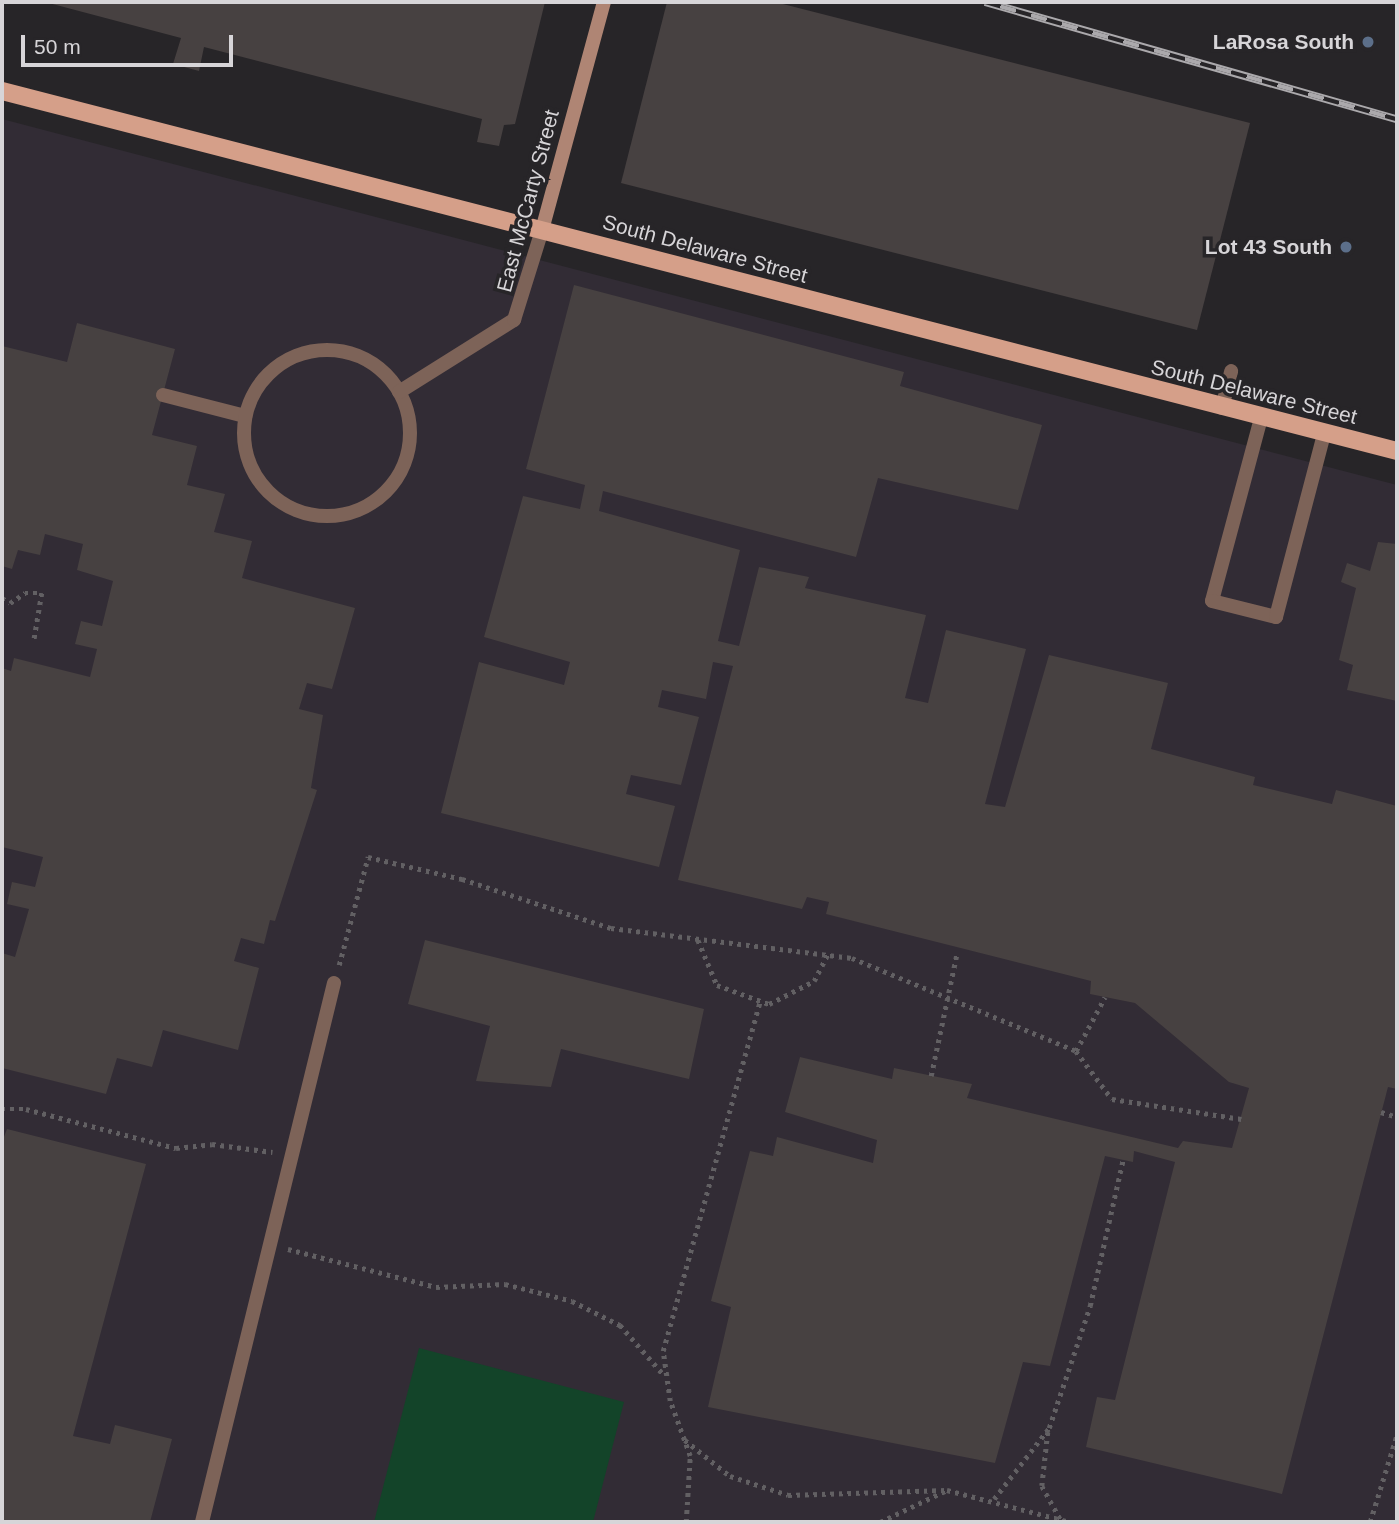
<!DOCTYPE html>
<style>
body{margin:0}
#map{position:relative;width:1399px;height:1524px;overflow:hidden;background:#272528;font-family:Helvetica,sans-serif}
div>[style]{position:absolute}
.built>*{inset:0;background:#322c35}
.green>*{inset:0;background:#134429}
.building>*{inset:0;background:#474141}
.path>*{height:4.5px;margin-top:-2.25px;transform-origin:0;background:repeating-linear-gradient(90deg,#626063 0 3.5px,transparent 0 8.5px)}
.lane>*{height:14px;margin:-7px;padding:0 7px;transform-origin:7px;border-radius:7px;background:#7d6358}
.street>*{height:14px;margin:-7px;padding:0 7px;transform-origin:7px;border-radius:7px;background:#7d6358}
.street>.ring{margin:-7px;padding:0;box-sizing:content-box;background:none;border:14px solid #7d6358;border-radius:50%}
.secondary>*{height:14px;margin:-7px;padding:0 7px;transform-origin:7px;border-radius:7px;background:#af8574}
.primary>*{height:18px;margin:-9px;padding:0 9px;transform-origin:9px;border-radius:9px;background:#d59f89}
.rail>*{height:8px;margin-top:-4px;transform-origin:0;background:repeating-linear-gradient(90deg,#272528 0 16px,#aba9ac 0 32px);box-sizing:border-box;border-block:2px solid #aba9ac}
.dots>*{width:19px;height:19px;translate:-50% -50%;box-sizing:border-box;border:4px solid #272528;border-radius:50%}
span{translate:-50% -50%;white-space:nowrap;text-align:center;line-height:1.15;-webkit-text-stroke:7px #272528;paint-order:stroke}
.poi-label{font-size:21px;color:#d7d5d8;font-weight:700}
.right{translate:-100% -50%;text-align:right}
.street-label{font-size:21px;color:#d7d5d8}
.frame{position:absolute;inset:0;border:4px solid #d7d5d8;pointer-events:none}
.scale{position:absolute;left:21px;top:35px;width:212px;height:32px;box-sizing:border-box;border:4px solid #d7d5d8;border-top:0;padding-left:9px;font-size:21px;line-height:24px;white-space:nowrap;color:#d7d5d8;-webkit-text-stroke:5px #272528;paint-order:stroke}
</style>
<div id="map">
<div class="built">
<i style="clip-path:polygon(2px 119px,1397px 485px,1397px 1522px,2px 1522px)"></i>
</div>
<div class="green">
<i style="clip-path:polygon(419px 1348px,624px 1402px,593px 1522px,374px 1522px)"></i>
</div>
<div class="building">
<i style="clip-path:polygon(45px 2px,545px 2px,515px 124px,504px 125px,499px 146px,477px 142px,482px 119px,204px 47px,199px 71px,173px 64px,181px 38px)"></i>
<i style="clip-path:polygon(667px 2px,775px 2px,1250px 123px,1197px 330px,621px 183px)"></i>
<i style="clip-path:polygon(574px 285px,904px 372px,900px 386px,1042px 425px,1018px 510px,878px 478px,856px 557px,603px 491px,599px 511px,740px 550px,718px 641px,739px 646px,759px 567px,809px 577px,805px 588px,926px 615px,905px 698px,928px 703px,946px 630px,1026px 649px,985px 804px,1005px 807px,1049px 655px,1168px 683px,1151px 749px,1255px 777px,1253px 785px,1332px 804px,1336px 790px,1397px 806px,1397px 1089px,1388px 1087px,1282px 1494px,1086px 1447px,1097px 1397px,1115px 1400px,1175px 1162px,1134px 1151px,1133px 1162px,1105px 1156px,1050px 1366px,1023px 1362px,995px 1463px,708px 1407px,731px 1307px,711px 1301px,750px 1151px,773px 1156px,777px 1137px,873px 1163px,877px 1140px,785px 1112px,800px 1057px,892px 1079px,894px 1068px,972px 1084px,967px 1098px,1178px 1148px,1183px 1141px,1232px 1148px,1249px 1088px,1229px 1082px,1135px 1003px,1090px 994px,1091px 981px,826px 914px,829px 902px,807px 897px,802px 909px,678px 880px,733px 666px,713px 662px,706px 699px,662px 690px,658px 707px,699px 717px,681px 785px,631px 775px,626px 794px,675px 806px,659px 867px,441px 813px,479px 662px,564px 685px,570px 662px,484px 637px,523px 496px,580px 509px,585px 485px,526px 469px)"></i>
<i style="clip-path:polygon(77px 323px,175px 349px,152px 435px,197px 446px,187px 485px,225px 494px,214px 532px,252px 541px,242px 578px,355px 608px,332px 689px,307px 683px,299px 709px,323px 715px,311px 788px,317px 790px,275px 921px,270px 920px,264px 944px,241px 938px,234px 961px,259px 968px,238px 1050px,163px 1030px,152px 1067px,117px 1058px,106px 1094px,2px 1068px,2px 953px,15px 957px,29px 909px,7px 904px,12px 882px,35px 887px,43px 857px,2px 847px,2px 668px,11px 671px,14px 658px,90px 677px,97px 649px,75px 644px,81px 621px,102px 626px,113px 581px,77px 570px,83px 544px,45px 534px,40px 555px,18px 550px,12px 569px,2px 566px,2px 346px,67px 362px)"></i>
<i style="clip-path:polygon(1378px 542px,1397px 544px,1397px 701px,1347px 690px,1353px 665px,1339px 660px,1356px 588px,1341px 582px,1347px 563px,1370px 571px)"></i>
<i style="clip-path:polygon(425px 940px,704px 1009px,689px 1079px,561px 1049px,551px 1087px,476px 1081px,490px 1026px,408px 1004px)"></i>
<i style="clip-path:polygon(7px 1129px,146px 1164px,73px 1436px,110px 1444px,115px 1425px,172px 1439px,150px 1522px,2px 1522px,2px 1142px)"></i>
</div>
<div class="path">
<i style="left:2px;top:598px;width:9px;rotate:32deg"></i>
<i style="left:10px;top:603px;width:18px;rotate:-34deg"></i>
<i style="left:25px;top:593px;width:17px"></i>
<i style="left:42px;top:593px;width:49px;rotate:99.5deg"></i>
<i style="left:2px;top:860px;width:1px"></i>
<i style="left:698px;top:940px;width:49px;rotate:67.1deg"></i>
<i style="left:717px;top:985px;width:55px;rotate:20.1deg"></i>
<i style="left:769px;top:1004px;width:51px;rotate:-27.1deg"></i>
<i style="left:814px;top:981px;width:31px;rotate:-63deg"></i>
<i style="left:339px;top:965px;width:112px;rotate:-75deg"></i>
<i style="left:368px;top:857px;width:97px;rotate:13.2deg"></i>
<i style="left:462px;top:879px;width:157px;rotate:18.2deg"></i>
<i style="left:611px;top:928px;width:243px;rotate:7.1deg"></i>
<i style="left:852px;top:958px;width:243px;rotate:22.5deg"></i>
<i style="left:1076px;top:1051px;width:60px;rotate:53.1deg"></i>
<i style="left:1112px;top:1099px;width:131px;rotate:8.8deg"></i>
<i style="left:1076px;top:1051px;width:61px;rotate:-61.8deg"></i>
<i style="left:931px;top:1076px;width:126px;rotate:-78.1deg"></i>
<i style="left:2px;top:1109px;width:24px"></i>
<i style="left:26px;top:1109px;width:155px;rotate:14.6deg"></i>
<i style="left:176px;top:1148px;width:36px;rotate:-6deg"></i>
<i style="left:212px;top:1144px;width:61px;rotate:7.6deg"></i>
<i style="left:1381px;top:1112px;width:17px;rotate:17deg"></i>
<i style="left:288px;top:1249px;width:153px;rotate:14.4deg"></i>
<i style="left:436px;top:1287px;width:69px;rotate:-2.5deg"></i>
<i style="left:505px;top:1284px;width:69px;rotate:14.2deg"></i>
<i style="left:572px;top:1301px;width:54px;rotate:26.6deg"></i>
<i style="left:620px;top:1325px;width:65px;rotate:48.7deg"></i>
<i style="left:1048px;top:1432px;width:54px;rotate:96.3deg"></i>
<i style="left:1042px;top:1486px;width:38px;rotate:61deg"></i>
<i style="left:685px;top:1440px;width:58px;rotate:38.7deg"></i>
<i style="left:730px;top:1476px;width:61px;rotate:18.1deg"></i>
<i style="left:788px;top:1495px;width:159px;rotate:-1.8deg"></i>
<i style="left:947px;top:1490px;width:127px;rotate:14.6deg"></i>
<i style="left:994px;top:1499px;width:90px;rotate:-52.2deg"></i>
<i style="left:1049px;top:1428px;width:129px;rotate:-71.4deg"></i>
<i style="left:1090px;top:1306px;width:150px;rotate:-77.3deg"></i>
<i style="left:686px;top:1522px;width:66px;rotate:-86.5deg"></i>
<i style="left:690px;top:1456px;width:59px;rotate:-110deg"></i>
<i style="left:670px;top:1401px;width:50px;rotate:-98deg"></i>
<i style="left:663px;top:1351px;width:362px;rotate:-74.5deg"></i>
<i style="left:880px;top:1522px;width:72px;rotate:-25.5deg"></i>
<i style="left:1370px;top:1522px;width:92px;rotate:-72.9deg"></i>
</div>
<div class="lane">
<i style="left:163px;top:395px;width:85px;rotate:14.4deg"></i>
<i style="left:1222px;top:408px;width:38px;rotate:-76deg"></i>
<i style="left:1261px;top:418px;width:189px;rotate:105deg"></i>
<i style="left:1212px;top:601px;width:66px;rotate:14deg"></i>
<i style="left:1276px;top:617px;width:189px;rotate:-75.3deg"></i>
</div>
<div class="street">
<i class="ring" style="left:244px;top:350px;width:152px;height:152px"></i>
<i style="left:399px;top:392px;width:136px;rotate:-32.1deg"></i>
<i style="left:514px;top:320px;width:94px;rotate:-72.7deg"></i>
<i style="left:202px;top:1522px;width:555px;rotate:-76.24deg"></i>
</div>
<div class="secondary">
<i style="left:542px;top:230px;width:236px;rotate:-74.8deg"></i>
</div>
<div class="primary">
<i style="left:2px;top:91px;width:1441px;rotate:14.47deg"></i>
</div>
<div class="rail">
<i style="left:985px;top:2px;width:428px;rotate:15.9deg"></i>
</div>
<div class="dots">
<i style="left:1368px;top:42px;background:#5c6f8a"></i>
<i style="left:1346px;top:247px;background:#5c6f8a"></i>
</div>
<div class="poi-label">
<span class="right" style="left:1354px;top:42px">LaRosa South</span>
<span class="right" style="left:1332px;top:247px">Lot 43 South</span>
</div>
<div class="street-label">
<span style="left:528px;top:201px;rotate:-75deg">East McCarty Street</span>
<span style="left:705px;top:249px;rotate:15deg">South Delaware Street</span>
<span style="left:1254px;top:392px;rotate:14deg">South Delaware Street</span>
</div>
<div class="frame"></div>
<div class="scale">50 m</div>
</div>
